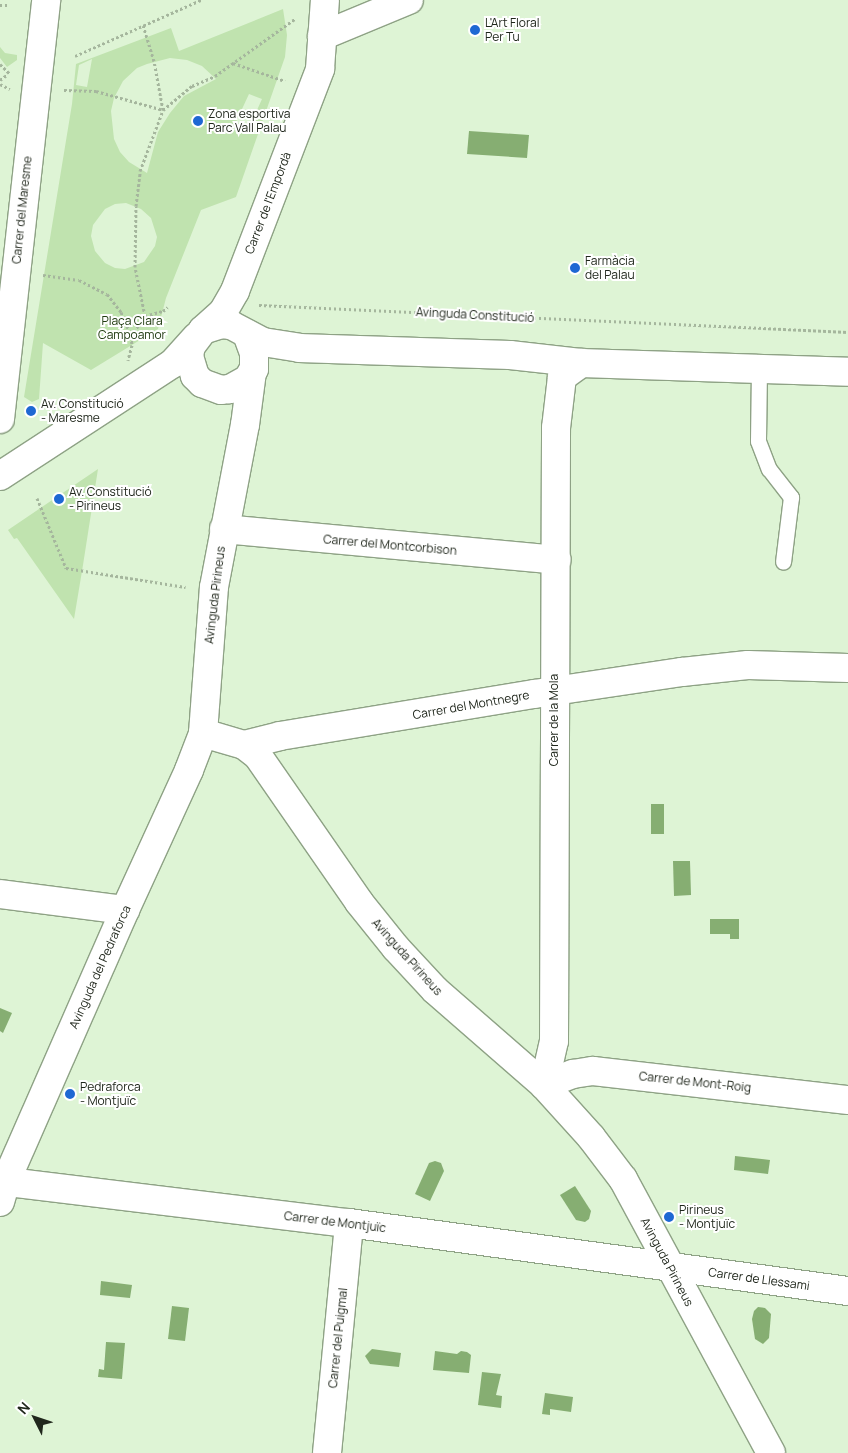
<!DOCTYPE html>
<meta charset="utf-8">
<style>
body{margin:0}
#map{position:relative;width:848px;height:1453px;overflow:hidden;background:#def4d5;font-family:Manrope,sans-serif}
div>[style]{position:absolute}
.green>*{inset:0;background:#c0e3af}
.water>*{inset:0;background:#86ae72}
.path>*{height:3px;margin-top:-1.5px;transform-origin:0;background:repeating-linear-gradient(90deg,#a5b69d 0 2.5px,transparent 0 5px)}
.roads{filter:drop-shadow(1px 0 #8ea285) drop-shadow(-1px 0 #8ea285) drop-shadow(0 1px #8ea285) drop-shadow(0 -1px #8ea285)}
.service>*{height:15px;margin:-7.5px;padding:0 7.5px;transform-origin:7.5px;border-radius:7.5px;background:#fff}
.minor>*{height:28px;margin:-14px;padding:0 14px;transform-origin:14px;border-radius:14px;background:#fff}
.tertiary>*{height:28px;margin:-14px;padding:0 14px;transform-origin:14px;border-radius:14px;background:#fff}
.dots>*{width:14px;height:14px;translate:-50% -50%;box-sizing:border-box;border:2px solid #fff;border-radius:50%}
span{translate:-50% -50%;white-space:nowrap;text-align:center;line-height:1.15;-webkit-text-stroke:4px #fff;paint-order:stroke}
.poi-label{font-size:12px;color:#20271c}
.left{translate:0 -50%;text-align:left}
.street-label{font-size:12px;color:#20271c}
.park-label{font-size:12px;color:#203b10}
.north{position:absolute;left:10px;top:1393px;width:50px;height:50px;-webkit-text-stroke:4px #fff;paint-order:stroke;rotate:311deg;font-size:14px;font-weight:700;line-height:20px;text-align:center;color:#20271c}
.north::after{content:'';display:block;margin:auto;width:18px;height:22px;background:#20271c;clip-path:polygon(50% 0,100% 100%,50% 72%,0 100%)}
</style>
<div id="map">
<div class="green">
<i style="clip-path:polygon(evenodd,283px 9px,287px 35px,285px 57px,236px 197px,201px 210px,166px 298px,158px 329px,91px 370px,43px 343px,39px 399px,32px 402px,24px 397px,72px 104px,76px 64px,171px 28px,179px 51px,283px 9px,170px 58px,187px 60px,202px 66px,216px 79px,184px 96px,170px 113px,158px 132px,147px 173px,129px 162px,120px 152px,114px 139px,111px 111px,114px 98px,123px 81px,137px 68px,147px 64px,170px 58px,283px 9px,92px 59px,87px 87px,76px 85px,79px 65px,92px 59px,283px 9px,249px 94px,262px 99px,249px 128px,236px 122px,249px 94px,283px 9px,126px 203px,141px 209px,151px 218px,157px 237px,155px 246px,144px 262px,125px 269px,115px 268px,105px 263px,95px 251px,91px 236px,93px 225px,105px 209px,115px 204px,126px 203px)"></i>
<i style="clip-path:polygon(0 47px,5px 53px,17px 55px,17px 60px,7px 67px,0 58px)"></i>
<i style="clip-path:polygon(98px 469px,83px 565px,74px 619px,17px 538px,14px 539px,8px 530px)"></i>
</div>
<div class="water">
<i style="clip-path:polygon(469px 131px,529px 135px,527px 158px,467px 154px)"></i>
<i style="clip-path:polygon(651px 804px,664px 804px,664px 834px,651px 834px)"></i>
<i style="clip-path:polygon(673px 861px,690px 861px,691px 895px,674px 896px)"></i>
<i style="clip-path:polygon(710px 919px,739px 919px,739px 939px,730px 939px,730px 934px,710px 934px)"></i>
<i style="clip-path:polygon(0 1008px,12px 1013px,3px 1033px,0 1031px)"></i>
<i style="clip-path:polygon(735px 1156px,770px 1160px,768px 1174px,734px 1170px)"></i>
<i style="clip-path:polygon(435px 1161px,441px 1163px,444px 1171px,430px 1201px,415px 1194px,429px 1163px)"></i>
<i style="clip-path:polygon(575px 1186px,591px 1211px,589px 1219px,585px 1222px,576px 1220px,560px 1195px)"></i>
<i style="clip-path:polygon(101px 1281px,132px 1285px,130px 1298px,100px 1295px)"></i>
<i style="clip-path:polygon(172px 1306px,189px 1308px,185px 1341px,168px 1339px)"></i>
<i style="clip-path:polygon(758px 1307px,765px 1308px,771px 1314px,769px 1338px,763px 1344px,755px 1339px,752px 1319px,754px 1311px)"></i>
<i style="clip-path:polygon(106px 1342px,125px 1343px,122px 1379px,98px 1377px,99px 1369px,104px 1370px)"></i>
<i style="clip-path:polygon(372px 1349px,401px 1353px,399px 1367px,370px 1364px,365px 1356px)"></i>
<i style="clip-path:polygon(435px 1351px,457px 1354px,461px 1351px,467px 1352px,471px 1355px,469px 1373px,433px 1370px)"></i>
<i style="clip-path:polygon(482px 1372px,501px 1374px,496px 1395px,502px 1396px,501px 1408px,478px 1405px)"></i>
<i style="clip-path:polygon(545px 1393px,573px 1397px,571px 1412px,550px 1409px,550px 1415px,542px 1414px)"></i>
</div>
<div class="path">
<i style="left:0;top:5px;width:8px"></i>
<i style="left:75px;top:56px;width:138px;rotate:-24deg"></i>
<i style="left:233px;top:63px;width:55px;rotate:19.1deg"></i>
<i style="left:0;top:64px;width:14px;rotate:45deg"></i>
<i style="left:0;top:80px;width:10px;rotate:-37deg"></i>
<i style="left:0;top:84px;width:11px;rotate:27deg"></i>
<i style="left:64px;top:90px;width:32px;rotate:2deg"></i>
<i style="left:96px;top:91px;width:70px;rotate:15.8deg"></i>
<i style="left:163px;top:110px;width:50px;rotate:-100.4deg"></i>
<i style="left:154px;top:61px;width:37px;rotate:-107deg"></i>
<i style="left:43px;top:275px;width:36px;rotate:8deg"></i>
<i style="left:79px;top:280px;width:31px;rotate:27deg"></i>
<i style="left:107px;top:294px;width:23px;rotate:52deg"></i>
<i style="left:121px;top:312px;width:26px;rotate:67deg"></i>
<i style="left:131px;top:336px;width:9px;rotate:84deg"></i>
<i style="left:132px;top:345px;width:16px;rotate:105deg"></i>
<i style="left:259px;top:305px;width:590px;rotate:2.62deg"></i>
<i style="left:145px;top:316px;width:19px;rotate:-16deg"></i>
<i style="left:163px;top:311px;width:6px;rotate:-39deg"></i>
<i style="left:131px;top:336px;width:24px;rotate:-55deg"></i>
<i style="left:145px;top:316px;width:50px;rotate:-101.5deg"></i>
<i style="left:135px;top:267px;width:61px;rotate:-89.1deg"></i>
<i style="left:136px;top:206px;width:35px;rotate:-83deg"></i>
<i style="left:140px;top:171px;width:65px;rotate:-69.3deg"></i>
<i style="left:163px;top:110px;width:38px;rotate:-40deg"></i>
<i style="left:192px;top:86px;width:25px;rotate:-23deg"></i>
<i style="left:215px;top:76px;width:98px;rotate:-35.5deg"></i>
<i style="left:37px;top:498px;width:76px;rotate:67.5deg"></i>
<i style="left:66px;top:568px;width:121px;rotate:9deg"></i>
</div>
<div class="roads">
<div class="service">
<i style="left:759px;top:369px;width:72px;rotate:90.8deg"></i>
<i style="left:758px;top:441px;width:30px;rotate:69deg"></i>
<i style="left:769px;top:469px;width:36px;rotate:52deg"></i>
<i style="left:791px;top:497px;width:65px;rotate:97deg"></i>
</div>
<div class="minor">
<i style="left:322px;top:36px;width:94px;rotate:-22.5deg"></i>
<i style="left:203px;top:330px;width:27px;rotate:-42deg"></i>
<i style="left:223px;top:312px;width:24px;rotate:-60deg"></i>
<i style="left:235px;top:291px;width:238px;rotate:-69deg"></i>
<i style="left:320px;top:69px;width:69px;rotate:-85.9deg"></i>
<i style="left:0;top:419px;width:422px;rotate:-83.7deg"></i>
<i style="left:224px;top:529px;width:334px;rotate:5.3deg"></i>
<i style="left:203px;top:733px;width:43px;rotate:16.3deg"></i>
<i style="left:244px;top:745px;width:18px;rotate:38deg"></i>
<i style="left:258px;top:756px;width:178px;rotate:55.3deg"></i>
<i style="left:359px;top:902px;width:59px;rotate:51.2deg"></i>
<i style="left:396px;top:948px;width:57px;rotate:47.1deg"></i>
<i style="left:435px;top:990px;width:145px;rotate:41.1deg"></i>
<i style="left:544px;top:1085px;width:70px;rotate:47.9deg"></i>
<i style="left:591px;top:1137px;width:53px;rotate:52.7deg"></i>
<i style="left:623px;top:1179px;width:311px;rotate:61.6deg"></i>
<i style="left:244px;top:745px;width:37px;rotate:-14deg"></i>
<i style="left:280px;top:736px;width:257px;rotate:-9.4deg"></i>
<i style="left:534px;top:694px;width:150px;rotate:-8.5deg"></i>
<i style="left:682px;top:672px;width:66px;rotate:-6.1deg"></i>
<i style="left:748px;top:665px;width:100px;rotate:1.7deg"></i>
<i style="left:0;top:894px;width:126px;rotate:7.3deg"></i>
<i style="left:544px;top:1085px;width:45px;rotate:-77.2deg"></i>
<i style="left:554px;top:1041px;width:613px;rotate:-89.81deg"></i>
<i style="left:556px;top:428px;width:51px;rotate:-83.3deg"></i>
<i style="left:562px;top:377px;width:24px;rotate:-36deg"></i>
<i style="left:544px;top:1085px;width:31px;rotate:-21deg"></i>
<i style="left:573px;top:1074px;width:20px;rotate:-9deg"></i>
<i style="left:593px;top:1071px;width:257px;rotate:6.5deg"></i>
<i style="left:0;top:1181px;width:352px;rotate:6.9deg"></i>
<i style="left:349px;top:1223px;width:504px;rotate:7.76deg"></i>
<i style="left:0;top:1202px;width:22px;rotate:-74deg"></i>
<i style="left:6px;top:1181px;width:296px;rotate:-66.3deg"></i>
<i style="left:125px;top:910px;width:154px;rotate:-65.4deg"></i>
<i style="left:189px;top:770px;width:40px;rotate:-69deg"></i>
<i style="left:203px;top:733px;width:146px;rotate:-85.7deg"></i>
<i style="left:214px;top:587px;width:165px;rotate:-79.2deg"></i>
<i style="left:245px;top:425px;width:53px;rotate:-82.5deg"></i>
<i style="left:327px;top:1453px;width:231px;rotate:-84.5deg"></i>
</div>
<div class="tertiary">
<i style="left:247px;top:334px;width:20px;rotate:70deg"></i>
<i style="left:254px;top:353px;width:16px;rotate:90deg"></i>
<i style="left:254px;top:369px;width:12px;rotate:121deg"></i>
<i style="left:248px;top:379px;width:21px;rotate:151deg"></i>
<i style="left:230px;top:389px;width:9px;rotate:174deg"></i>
<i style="left:221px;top:390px;width:20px;rotate:-160deg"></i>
<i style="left:202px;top:383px;width:10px;rotate:-135deg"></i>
<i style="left:195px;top:376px;width:21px;rotate:-107deg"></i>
<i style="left:189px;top:356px;width:10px;rotate:-79deg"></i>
<i style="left:191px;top:346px;width:20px;rotate:-53deg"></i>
<i style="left:203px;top:330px;width:19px;rotate:-18deg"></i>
<i style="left:221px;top:324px;width:10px;rotate:6deg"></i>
<i style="left:231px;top:325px;width:36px;rotate:28deg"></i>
<i style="left:263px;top:342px;width:36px;rotate:9deg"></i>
<i style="left:299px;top:348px;width:211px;rotate:1.9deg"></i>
<i style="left:510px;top:355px;width:71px;rotate:6.4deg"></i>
<i style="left:581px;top:363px;width:267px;rotate:1.9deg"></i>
<i style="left:0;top:476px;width:205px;rotate:-33.1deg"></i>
<i style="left:172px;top:364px;width:36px;rotate:-48deg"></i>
</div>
</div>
<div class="dots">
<i style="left:475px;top:30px;background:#1e68d3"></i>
<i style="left:198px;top:121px;background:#1e68d3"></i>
<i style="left:575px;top:268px;background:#1e68d3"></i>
<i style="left:31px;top:411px;background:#1e68d3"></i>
<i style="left:59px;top:499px;background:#1e68d3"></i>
<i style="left:70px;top:1094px;background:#1e68d3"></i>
<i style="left:669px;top:1217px;background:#1e68d3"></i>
</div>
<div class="poi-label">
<span class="left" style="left:485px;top:30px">L'Art Floral<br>Per Tu</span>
<span class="left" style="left:208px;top:121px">Zona esportiva<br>Parc Vall Palau</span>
<span class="left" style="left:585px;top:268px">Farmàcia<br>del Palau</span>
<span class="left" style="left:41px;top:411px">Av. Constitució<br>- Maresme</span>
<span class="left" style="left:69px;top:499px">Av. Constitució<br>- Pirineus</span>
<span class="left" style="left:80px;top:1094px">Pedraforca<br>- Montjuïc</span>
<span class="left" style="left:679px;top:1217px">Pirineus<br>- Montjuïc</span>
</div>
<div class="street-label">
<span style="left:268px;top:203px;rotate:-69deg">Carrer de l'Empordà</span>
<span style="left:22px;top:210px;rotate:-84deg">Carrer del Maresme</span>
<span style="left:475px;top:315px;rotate:3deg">Avinguda Constitució</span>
<span style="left:390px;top:545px;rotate:5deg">Carrer del Montcorbison</span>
<span style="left:215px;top:595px;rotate:-83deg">Avinguda Pirineus</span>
<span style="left:471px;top:705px;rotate:-10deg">Carrer del Montnegre</span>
<span style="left:554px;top:720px;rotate:-90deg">Carrer de la Mola</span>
<span style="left:407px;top:957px;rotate:48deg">Avinguda Pirineus</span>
<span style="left:100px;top:967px;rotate:-66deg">Avinguda del Pedraforca</span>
<span style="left:695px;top:1082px;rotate:6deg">Carrer de Mont-Roig</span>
<span style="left:335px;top:1222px;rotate:7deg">Carrer de Montjuïc</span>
<span style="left:667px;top:1262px;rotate:62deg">Avinguda Pirineus</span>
<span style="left:759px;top:1279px;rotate:8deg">Carrer de Llessami</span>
<span style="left:338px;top:1338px;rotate:-84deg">Carrer del Puigmal</span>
</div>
<div class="park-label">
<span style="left:132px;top:328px">Plaça Clara<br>Campoamor</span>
</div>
<div class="north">N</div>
</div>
